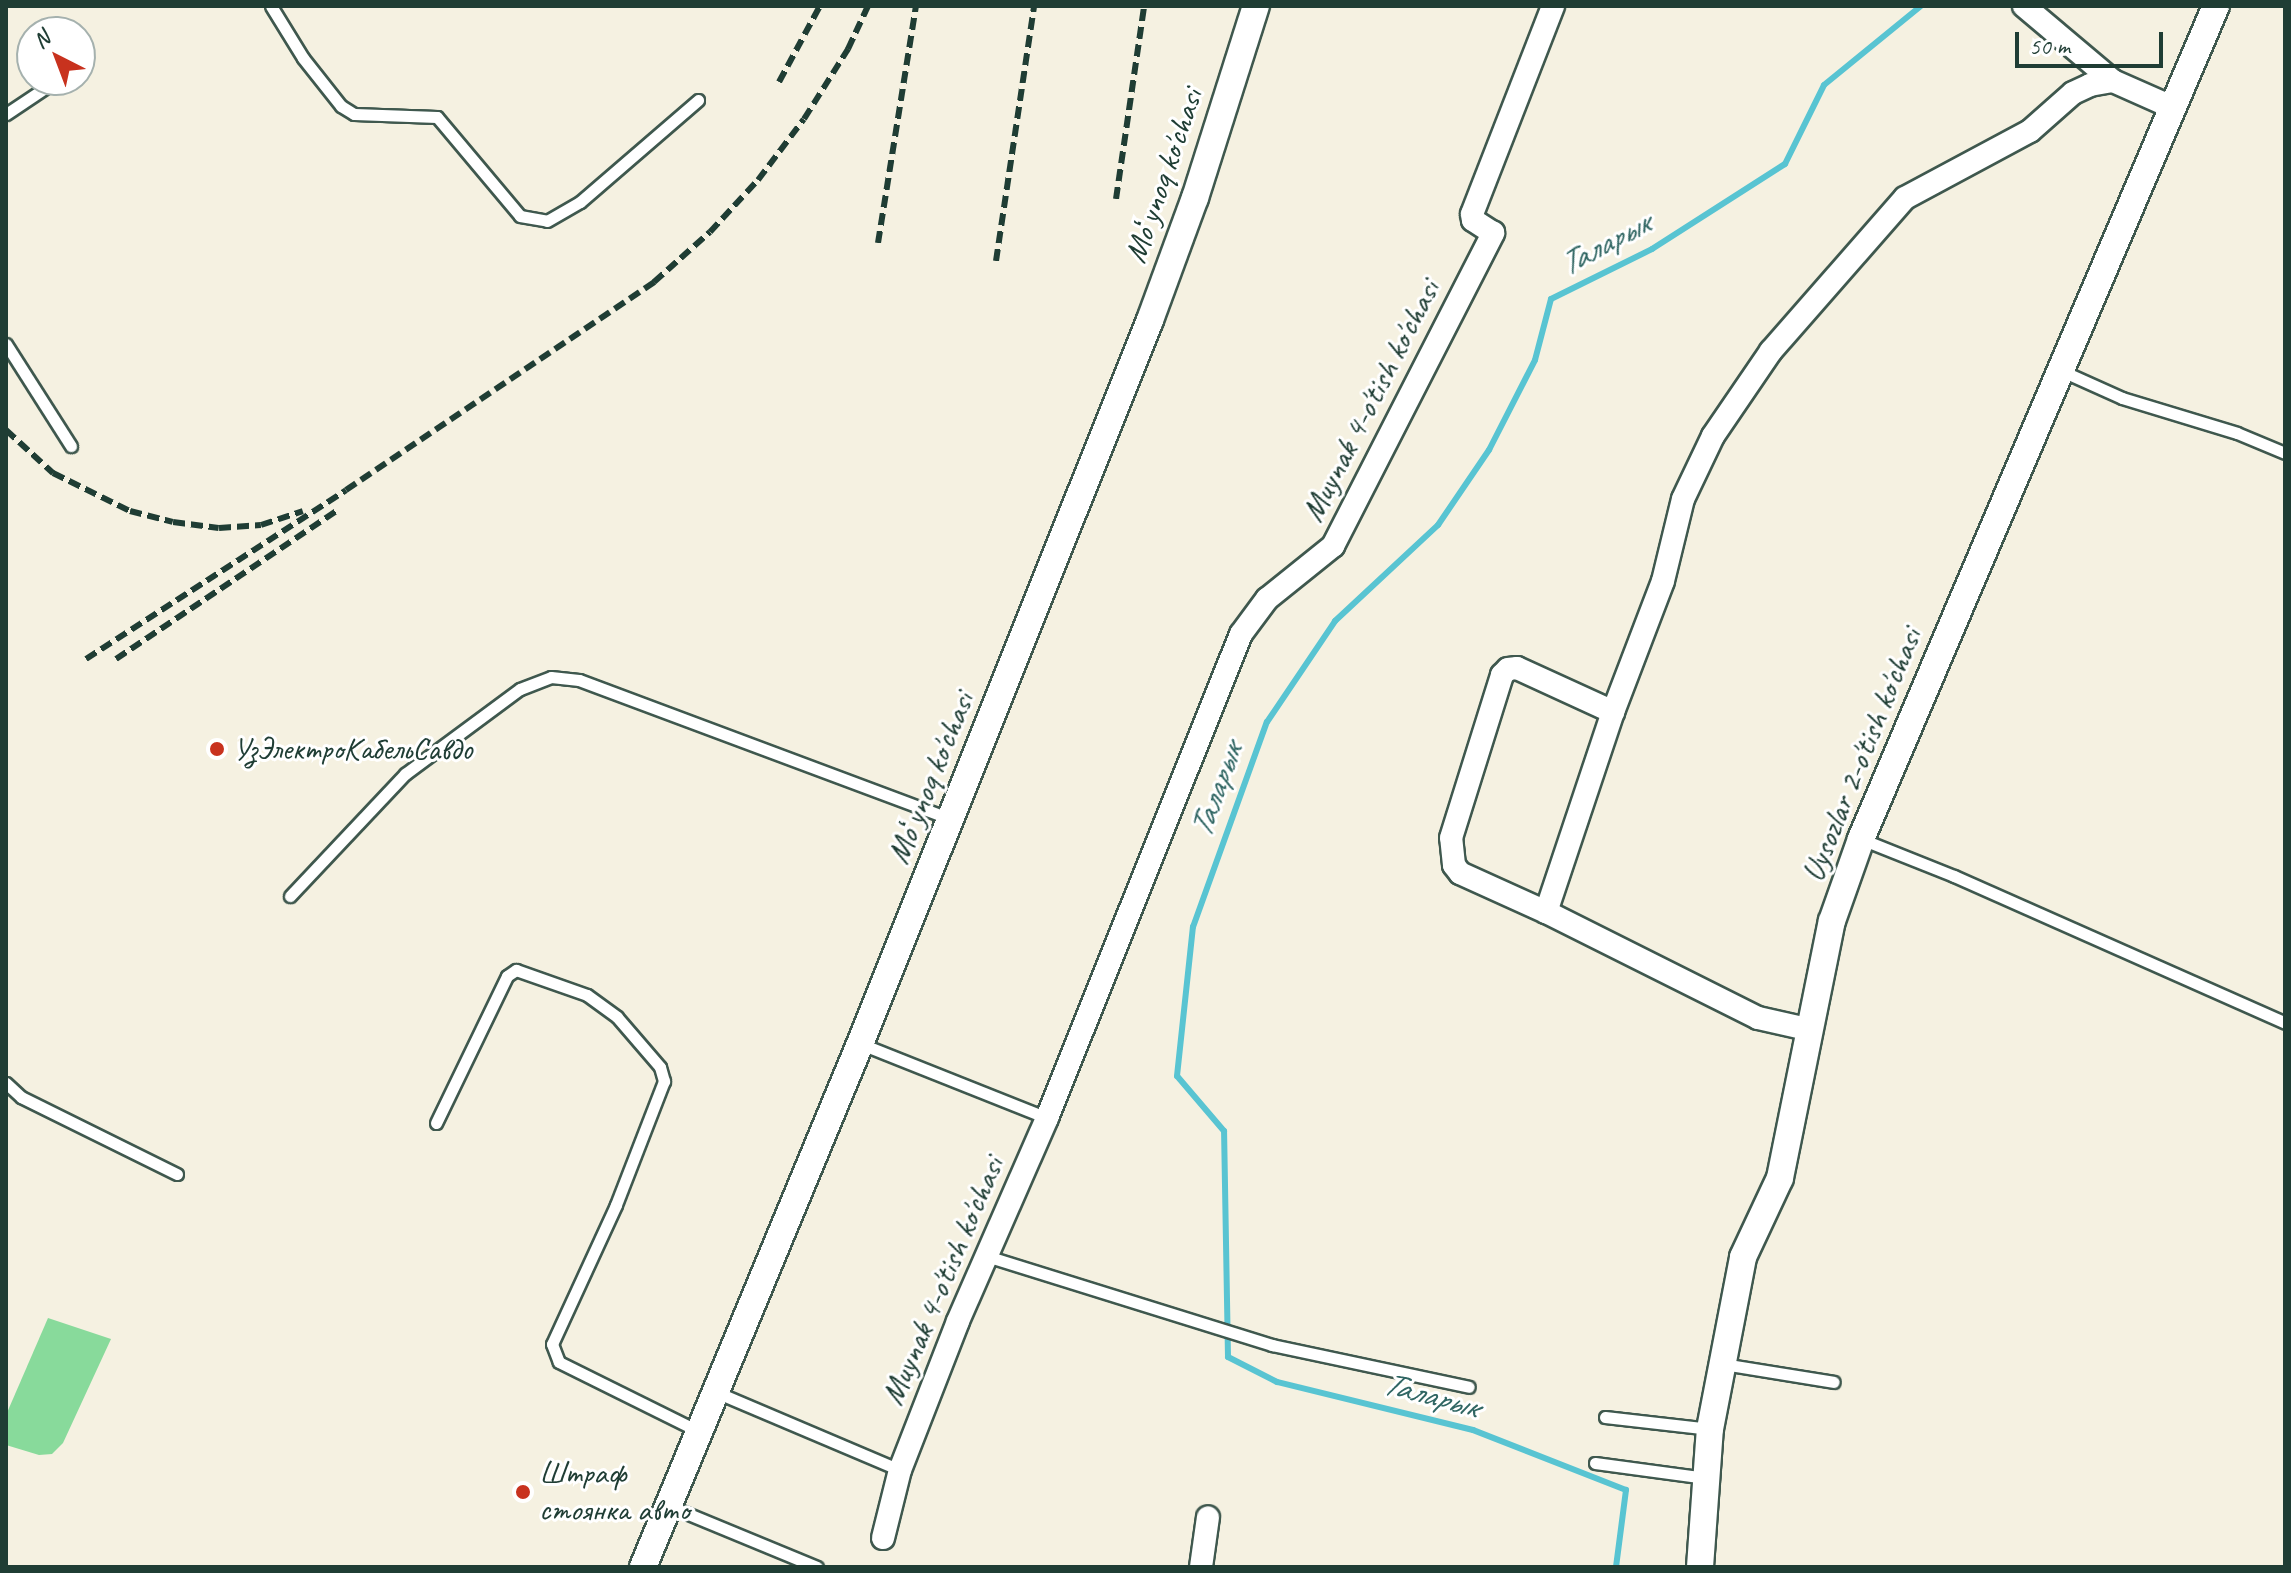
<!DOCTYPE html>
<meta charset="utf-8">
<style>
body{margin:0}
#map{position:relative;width:2291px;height:1573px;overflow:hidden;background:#f5f1e1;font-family:Caveat,sans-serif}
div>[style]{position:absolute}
.green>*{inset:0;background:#88da9b}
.stream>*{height:6px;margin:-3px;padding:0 3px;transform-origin:3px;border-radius:3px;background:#58c4d2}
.roads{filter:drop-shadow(2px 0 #3f584e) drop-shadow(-2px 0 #3f584e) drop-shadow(0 2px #3f584e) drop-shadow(0 -2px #3f584e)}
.service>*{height:11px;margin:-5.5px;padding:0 5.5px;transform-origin:5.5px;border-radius:5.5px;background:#fff}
.minor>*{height:22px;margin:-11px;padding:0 11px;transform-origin:11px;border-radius:11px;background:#fff}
.tertiary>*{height:26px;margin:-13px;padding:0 13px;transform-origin:13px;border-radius:13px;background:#fff}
.rail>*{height:6px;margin-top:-3px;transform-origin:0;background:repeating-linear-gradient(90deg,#1f3d34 0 12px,transparent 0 18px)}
.dots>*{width:22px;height:22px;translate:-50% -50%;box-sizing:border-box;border:4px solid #fff;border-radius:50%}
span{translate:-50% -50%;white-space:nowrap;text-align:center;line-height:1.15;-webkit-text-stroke:6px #fff;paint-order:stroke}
.street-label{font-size:32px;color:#1f3d34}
.poi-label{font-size:32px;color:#1f3d34}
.left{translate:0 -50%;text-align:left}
.water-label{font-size:34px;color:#306663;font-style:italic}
.frame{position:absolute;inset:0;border:8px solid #1f3d34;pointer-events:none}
.north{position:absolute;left:16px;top:16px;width:80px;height:80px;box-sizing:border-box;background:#fff;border:2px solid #a5b1ae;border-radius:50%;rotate:318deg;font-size:22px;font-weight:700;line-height:32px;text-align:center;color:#1f3d34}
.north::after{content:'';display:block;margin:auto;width:28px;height:36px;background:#c8321e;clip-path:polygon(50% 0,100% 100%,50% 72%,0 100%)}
.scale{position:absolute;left:2015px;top:32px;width:148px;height:36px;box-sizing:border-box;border:4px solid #1f3d34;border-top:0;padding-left:10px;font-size:24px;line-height:28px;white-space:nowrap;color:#1f3d34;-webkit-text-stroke:6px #fff;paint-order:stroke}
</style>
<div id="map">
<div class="green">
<i style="clip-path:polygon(48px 1318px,111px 1339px,63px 1443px,52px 1454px,39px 1455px,6px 1445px,6px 1415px)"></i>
</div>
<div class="stream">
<i style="left:1616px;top:1567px;width:78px;rotate:-82.6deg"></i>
<i style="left:1626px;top:1490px;width:164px;rotate:-158.6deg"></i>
<i style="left:1473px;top:1430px;width:202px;rotate:-166.2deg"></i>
<i style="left:1277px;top:1382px;width:55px;rotate:-153deg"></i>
<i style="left:1228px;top:1357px;width:226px;rotate:-91deg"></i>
<i style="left:1224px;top:1131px;width:72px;rotate:-130.5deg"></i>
<i style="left:1177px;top:1076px;width:150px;rotate:-83.9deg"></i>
<i style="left:1193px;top:927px;width:218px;rotate:-70.2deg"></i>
<i style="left:1267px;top:722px;width:122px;rotate:-56deg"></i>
<i style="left:1335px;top:621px;width:141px;rotate:-43deg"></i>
<i style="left:1438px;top:525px;width:91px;rotate:-55.8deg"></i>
<i style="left:1489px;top:450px;width:101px;rotate:-62.9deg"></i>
<i style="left:1535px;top:360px;width:63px;rotate:-75.3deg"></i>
<i style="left:1551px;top:299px;width:113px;rotate:-26.3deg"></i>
<i style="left:1652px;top:249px;width:158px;rotate:-32.6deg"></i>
<i style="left:1785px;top:164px;width:88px;rotate:-63.7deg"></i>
<i style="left:1824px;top:85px;width:125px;rotate:-39.2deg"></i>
</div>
<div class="roads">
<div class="service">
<i style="left:271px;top:6px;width:61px;rotate:58.4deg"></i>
<i style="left:303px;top:58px;width:61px;rotate:51.6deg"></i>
<i style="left:341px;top:106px;width:15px;rotate:32deg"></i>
<i style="left:354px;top:114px;width:83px;rotate:2.1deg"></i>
<i style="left:437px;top:117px;width:129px;rotate:50deg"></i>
<i style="left:520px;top:216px;width:27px;rotate:10deg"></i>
<i style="left:547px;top:221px;width:38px;rotate:-30deg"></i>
<i style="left:580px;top:202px;width:156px;rotate:-40.8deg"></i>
<i style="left:6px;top:114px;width:58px;rotate:-33.7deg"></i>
<i style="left:6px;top:344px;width:121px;rotate:57.5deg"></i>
<i style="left:2062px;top:371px;width:66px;rotate:24.2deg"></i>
<i style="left:2122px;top:398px;width:120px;rotate:16.9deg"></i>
<i style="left:2237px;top:433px;width:52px;rotate:22.6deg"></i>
<i style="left:1861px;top:839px;width:100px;rotate:21.7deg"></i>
<i style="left:1954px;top:876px;width:362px;rotate:23.9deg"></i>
<i style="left:290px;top:896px;width:168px;rotate:-46.7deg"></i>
<i style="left:405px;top:774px;width:143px;rotate:-36.5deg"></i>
<i style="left:520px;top:689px;width:33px;rotate:-21deg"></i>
<i style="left:551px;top:677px;width:28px;rotate:6deg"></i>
<i style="left:579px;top:680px;width:397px;rotate:20.5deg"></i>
<i style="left:861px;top:1044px;width:200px;rotate:21.7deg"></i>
<i style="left:6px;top:1083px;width:21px;rotate:43deg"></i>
<i style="left:21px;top:1097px;width:174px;rotate:26.3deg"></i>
<i style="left:436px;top:1123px;width:163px;rotate:-64.2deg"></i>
<i style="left:507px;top:976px;width:11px;rotate:-34deg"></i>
<i style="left:516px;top:970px;width:75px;rotate:19.4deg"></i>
<i style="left:587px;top:995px;width:37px;rotate:36deg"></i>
<i style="left:617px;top:1017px;width:66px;rotate:49.3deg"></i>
<i style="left:660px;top:1067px;width:15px;rotate:74deg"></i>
<i style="left:664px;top:1081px;width:133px;rotate:111.2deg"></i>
<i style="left:616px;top:1205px;width:153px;rotate:114.7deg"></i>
<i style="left:552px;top:1344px;width:19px;rotate:69deg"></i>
<i style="left:559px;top:1362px;width:155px;rotate:26.4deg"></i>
<i style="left:986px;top:1256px;width:300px;rotate:17.3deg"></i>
<i style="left:1272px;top:1345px;width:201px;rotate:12deg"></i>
<i style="left:1723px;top:1364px;width:112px;rotate:9.2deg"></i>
<i style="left:716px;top:1392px;width:200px;rotate:23deg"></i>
<i style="left:1605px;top:1417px;width:106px;rotate:6.5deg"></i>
<i style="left:1595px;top:1463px;width:112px;rotate:7.7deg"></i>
<i style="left:669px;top:1506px;width:160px;rotate:22.4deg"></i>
</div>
<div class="minor">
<i style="left:2024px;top:6px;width:116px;rotate:40.1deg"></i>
<i style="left:1546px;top:912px;width:94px;rotate:-155.6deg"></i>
<i style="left:1460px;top:873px;width:10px;rotate:-127deg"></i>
<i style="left:1454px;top:865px;width:27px;rotate:-96deg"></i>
<i style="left:1451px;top:838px;width:171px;rotate:-72.6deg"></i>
<i style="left:1502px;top:675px;width:8px;rotate:-45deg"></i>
<i style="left:1508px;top:669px;width:9px;rotate:-6deg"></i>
<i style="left:1517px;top:668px;width:106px;rotate:24.6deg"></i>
<i style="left:1807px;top:1029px;width:50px;rotate:-167.3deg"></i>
<i style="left:1758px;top:1018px;width:237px;rotate:-153.4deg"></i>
<i style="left:1546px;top:912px;width:211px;rotate:-71.5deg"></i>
<i style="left:1613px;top:712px;width:140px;rotate:-69.1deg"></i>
<i style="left:1663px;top:581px;width:84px;rotate:-76.3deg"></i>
<i style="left:1683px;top:499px;width:70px;rotate:-64.5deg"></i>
<i style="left:1713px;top:436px;width:103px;rotate:-55.7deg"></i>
<i style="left:1771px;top:351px;width:203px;rotate:-48.8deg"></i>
<i style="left:1905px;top:198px;width:142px;rotate:-28.2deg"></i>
<i style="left:2030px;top:131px;width:57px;rotate:-41.5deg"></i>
<i style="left:2073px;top:93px;width:19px;rotate:-25deg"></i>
<i style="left:2090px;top:85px;width:23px;rotate:-10deg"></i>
<i style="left:2113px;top:81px;width:67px;rotate:23.9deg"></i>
<i style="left:883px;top:1538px;width:70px;rotate:-76deg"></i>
<i style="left:900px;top:1470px;width:160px;rotate:-68.7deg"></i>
<i style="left:958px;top:1321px;width:222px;rotate:-66.3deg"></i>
<i style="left:1047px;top:1118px;width:521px;rotate:-68.16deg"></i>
<i style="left:1241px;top:634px;width:44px;rotate:-53.4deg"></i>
<i style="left:1267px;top:599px;width:85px;rotate:-38.8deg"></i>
<i style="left:1333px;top:546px;width:352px;rotate:-62.9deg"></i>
<i style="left:1493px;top:233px;width:24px;rotate:-147deg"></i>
<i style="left:1473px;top:220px;width:6px;rotate:-99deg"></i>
<i style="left:1472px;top:214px;width:223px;rotate:-68.7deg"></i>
<i style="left:1201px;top:1567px;width:50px;rotate:-82deg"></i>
</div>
<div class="tertiary">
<i style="left:643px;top:1567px;width:566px;rotate:-67.47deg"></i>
<i style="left:860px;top:1044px;width:780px;rotate:-68.17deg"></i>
<i style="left:1150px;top:320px;width:130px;rotate:-69.8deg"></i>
<i style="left:1195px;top:198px;width:201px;rotate:-72.4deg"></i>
<i style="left:1700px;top:1567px;width:138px;rotate:-85.9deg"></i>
<i style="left:1710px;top:1429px;width:175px;rotate:-79.1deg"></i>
<i style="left:1743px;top:1257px;width:87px;rotate:-64.9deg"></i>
<i style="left:1780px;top:1178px;width:262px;rotate:-78.6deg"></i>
<i style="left:1832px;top:921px;width:87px;rotate:-70.5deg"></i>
<i style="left:1861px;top:839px;width:905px;rotate:-66.92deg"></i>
</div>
</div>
<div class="rail">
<i style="left:779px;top:82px;width:86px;rotate:-61.7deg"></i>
<i style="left:1116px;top:199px;width:195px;rotate:-81.7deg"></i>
<i style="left:878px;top:243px;width:240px;rotate:-80.9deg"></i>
<i style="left:996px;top:261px;width:258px;rotate:-81.5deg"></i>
<i style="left:6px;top:430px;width:64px;rotate:42.5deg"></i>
<i style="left:53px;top:473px;width:86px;rotate:26.3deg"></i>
<i style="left:130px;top:511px;width:44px;rotate:14.3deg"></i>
<i style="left:173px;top:522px;width:46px;rotate:7.4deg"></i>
<i style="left:219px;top:528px;width:42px;rotate:-4.1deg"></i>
<i style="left:261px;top:525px;width:44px;rotate:-18.4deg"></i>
<i style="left:86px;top:659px;width:310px;rotate:-33deg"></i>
<i style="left:346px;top:490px;width:372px;rotate:-34deg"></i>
<i style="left:654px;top:282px;width:75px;rotate:-41.8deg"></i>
<i style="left:710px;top:232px;width:71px;rotate:-47.3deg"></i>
<i style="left:758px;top:180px;width:76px;rotate:-53deg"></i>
<i style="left:804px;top:119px;width:83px;rotate:-57.8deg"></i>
<i style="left:848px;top:49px;width:47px;rotate:-65.1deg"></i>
<i style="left:116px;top:659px;width:269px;rotate:-33.9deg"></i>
</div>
<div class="dots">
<i style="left:217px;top:749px;background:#c8321e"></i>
<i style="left:523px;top:1492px;background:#c8321e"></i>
</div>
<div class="street-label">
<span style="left:1164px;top:176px;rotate:-71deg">Moʻynoq ko'chasi</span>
<span style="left:1371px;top:401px;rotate:-63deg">Muynak 4-o'tish ko'chasi</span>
<span style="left:1862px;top:755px;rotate:-68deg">Uysozlar 2-o'tish ko'chasi</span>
<span style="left:931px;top:778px;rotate:-68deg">Moʻynoq ko'chasi</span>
<span style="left:943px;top:1281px;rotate:-67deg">Muynak 4-o'tish ko'chasi</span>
</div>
<div class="poi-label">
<span class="left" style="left:233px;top:749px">УзЭлектроКабельСавдо</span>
<span class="left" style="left:539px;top:1492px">Штраф<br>стоянка авто</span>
</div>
<div class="water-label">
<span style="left:1604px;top:243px;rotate:-28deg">Таларык</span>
<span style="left:1215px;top:790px;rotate:-70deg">Таларык</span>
<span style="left:1431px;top:1394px;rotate:15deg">Таларык</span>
</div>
<div class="frame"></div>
<div class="north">N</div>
<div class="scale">50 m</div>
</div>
